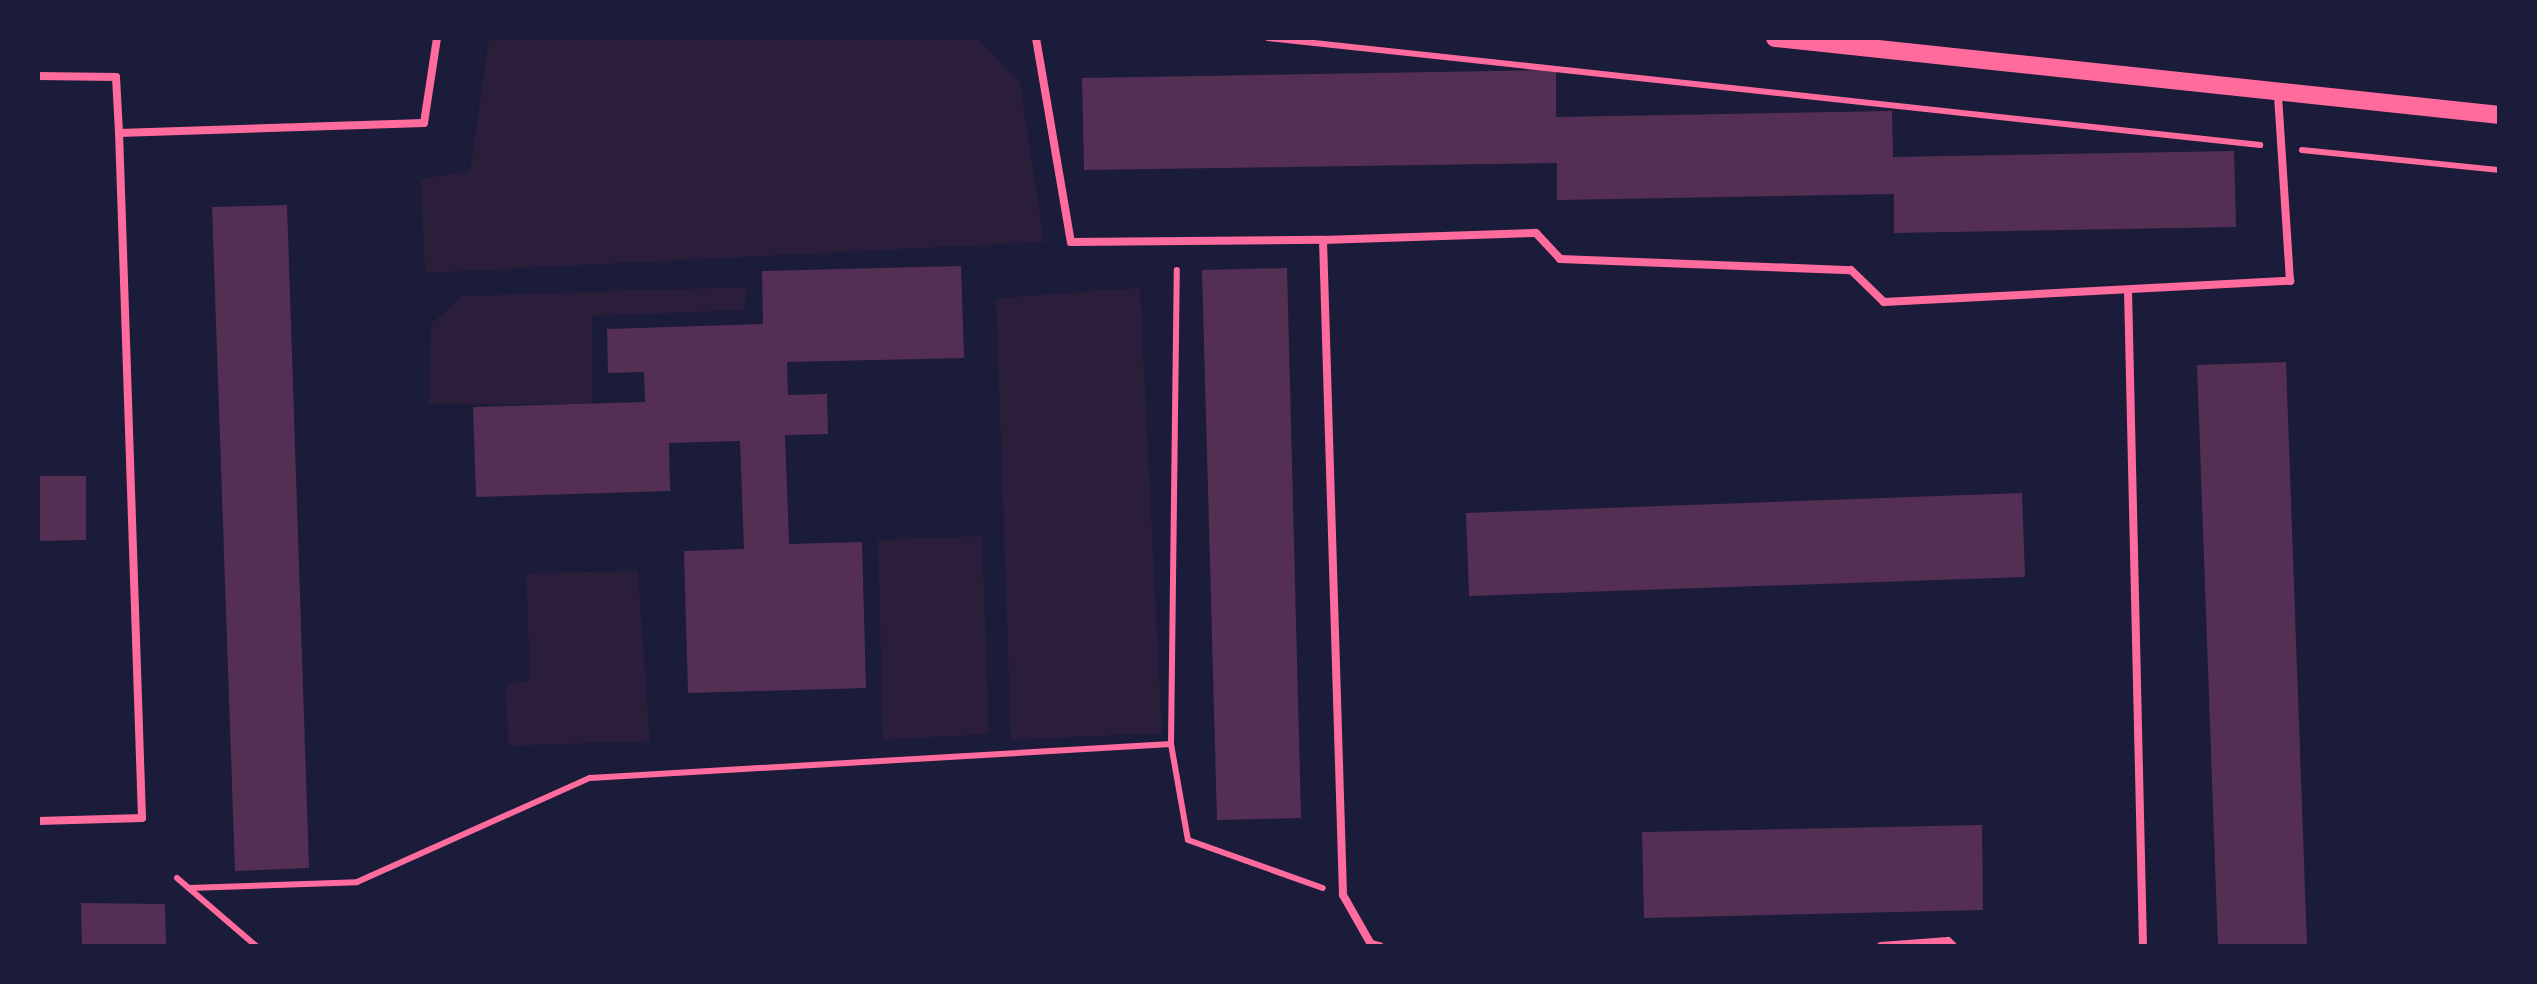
<!DOCTYPE html>
<style>
body{margin:0}
#map{position:relative;width:2537px;height:984px;overflow:hidden;background:#1b1b3a;font-family:"Roboto Condensed",sans-serif}
div>[style]{position:absolute}
.green>*{inset:0;background:#2a1e3b}
.building>*{inset:0;background:#542f53}
.path>*{height:6px;margin:-3px;padding:0 3px;transform-origin:3px;border-radius:3px;background:#ff6b9d}
.service>*{height:8px;margin:-4px;padding:0 4px;transform-origin:4px;border-radius:4px;background:#ff6b9d}
.tertiary>*{height:18px;margin:-9px;padding:0 9px;transform-origin:9px;border-radius:9px;background:#ff6b9d}
span{translate:-50% -50%;white-space:nowrap;text-align:center;line-height:1.15;-webkit-text-stroke:10px #1b1b3a;paint-order:stroke}
.frame{position:absolute;inset:0;border:40px solid #1b1b3a;pointer-events:none}
</style>
<div id="map">
<div class="green">
<i style="clip-path:polygon(489px 38px,977px 38px,1020px 83px,1044px 242px,425px 273px,421px 179px,470px 171px)"></i>
<i style="clip-path:polygon(747px 287px,744px 310px,592px 316px,592px 404px,429px 404px,431px 324px,462px 296px)"></i>
<i style="clip-path:polygon(1140px 288px,1162px 733px,1011px 740px,996px 298px)"></i>
<i style="clip-path:polygon(982px 536px,989px 734px,883px 740px,878px 540px)"></i>
<i style="clip-path:polygon(638px 571px,650px 741px,508px 746px,506px 684px,530px 681px,526px 573px)"></i>
</div>
<div class="building">
<i style="clip-path:polygon(1556px 70px,1556px 117px,1892px 111px,1893px 157px,2234px 151px,2236px 227px,1894px 233px,1894px 194px,1557px 200px,1557px 163px,1084px 170px,1082px 78px)"></i>
<i style="clip-path:polygon(287px 205px,309px 868px,235px 871px,212px 207px)"></i>
<i style="clip-path:polygon(961px 266px,964px 358px,787px 362px,788px 395px,827px 394px,828px 434px,785px 435px,789px 544px,862px 542px,866px 688px,688px 693px,684px 551px,744px 549px,740px 441px,669px 443px,670px 491px,476px 497px,473px 407px,645px 402px,644px 372px,608px 373px,607px 329px,763px 324px,762px 271px)"></i>
<i style="clip-path:polygon(1287px 268px,1301px 818px,1217px 820px,1202px 270px)"></i>
<i style="clip-path:polygon(2286px 362px,2307px 946px,2218px 946px,2197px 365px)"></i>
<i style="clip-path:polygon(38px 476px,86px 476px,86px 540px,38px 541px)"></i>
<i style="clip-path:polygon(2022px 493px,2025px 577px,1469px 596px,1466px 513px)"></i>
<i style="clip-path:polygon(1982px 825px,1983px 910px,1644px 918px,1642px 832px)"></i>
<i style="clip-path:polygon(81px 903px,165px 904px,166px 946px,82px 946px)"></i>
</div>
<div class="path">
<i style="left:1268px;top:38px;width:998px;rotate:6.16deg"></i>
<i style="left:2302px;top:150px;width:199px;rotate:5.8deg"></i>
<i style="left:1171px;top:744px;width:474px;rotate:-89.3deg"></i>
<i style="left:177px;top:878px;width:104px;rotate:40.7deg"></i>
<i style="left:189px;top:888px;width:168px;rotate:-2deg"></i>
<i style="left:357px;top:882px;width:255px;rotate:-24.1deg"></i>
<i style="left:590px;top:778px;width:582px;rotate:-3.35deg"></i>
<i style="left:1171px;top:744px;width:97px;rotate:80deg"></i>
<i style="left:1188px;top:840px;width:143px;rotate:19.6deg"></i>
</div>
<div class="service">
<i style="left:1036px;top:38px;width:207px;rotate:80.3deg"></i>
<i style="left:1071px;top:242px;width:252px;rotate:-0.5deg"></i>
<i style="left:1323px;top:240px;width:655px;rotate:88.25deg"></i>
<i style="left:1343px;top:895px;width:56px;rotate:60.3deg"></i>
<i style="left:1371px;top:944px;width:9px;rotate:13deg"></i>
<i style="left:38px;top:76px;width:78px;rotate:0.7deg"></i>
<i style="left:116px;top:77px;width:56px;rotate:86.9deg"></i>
<i style="left:1323px;top:240px;width:213px;rotate:-1.9deg"></i>
<i style="left:1536px;top:233px;width:35px;rotate:47deg"></i>
<i style="left:1560px;top:259px;width:291px;rotate:2.2deg"></i>
<i style="left:1851px;top:270px;width:46px;rotate:44.1deg"></i>
<i style="left:1884px;top:302px;width:407px;rotate:-3deg"></i>
<i style="left:2290px;top:281px;width:188px;rotate:-93.7deg"></i>
<i style="left:2128px;top:290px;width:656px;rotate:88.69deg"></i>
<i style="left:38px;top:821px;width:104px;rotate:-1.7deg"></i>
<i style="left:142px;top:818px;width:685px;rotate:-91.92deg"></i>
<i style="left:119px;top:133px;width:305px;rotate:-1.9deg"></i>
<i style="left:424px;top:123px;width:86px;rotate:-81.3deg"></i>
<i style="left:1881px;top:946px;width:67px;rotate:-4.3deg"></i>
<i style="left:1948px;top:941px;width:7px;rotate:45deg"></i>
</div>
<div class="tertiary">
<i style="left:1775px;top:38px;width:729px;rotate:6.06deg"></i>
</div>
<div class="frame"></div>
</div>
